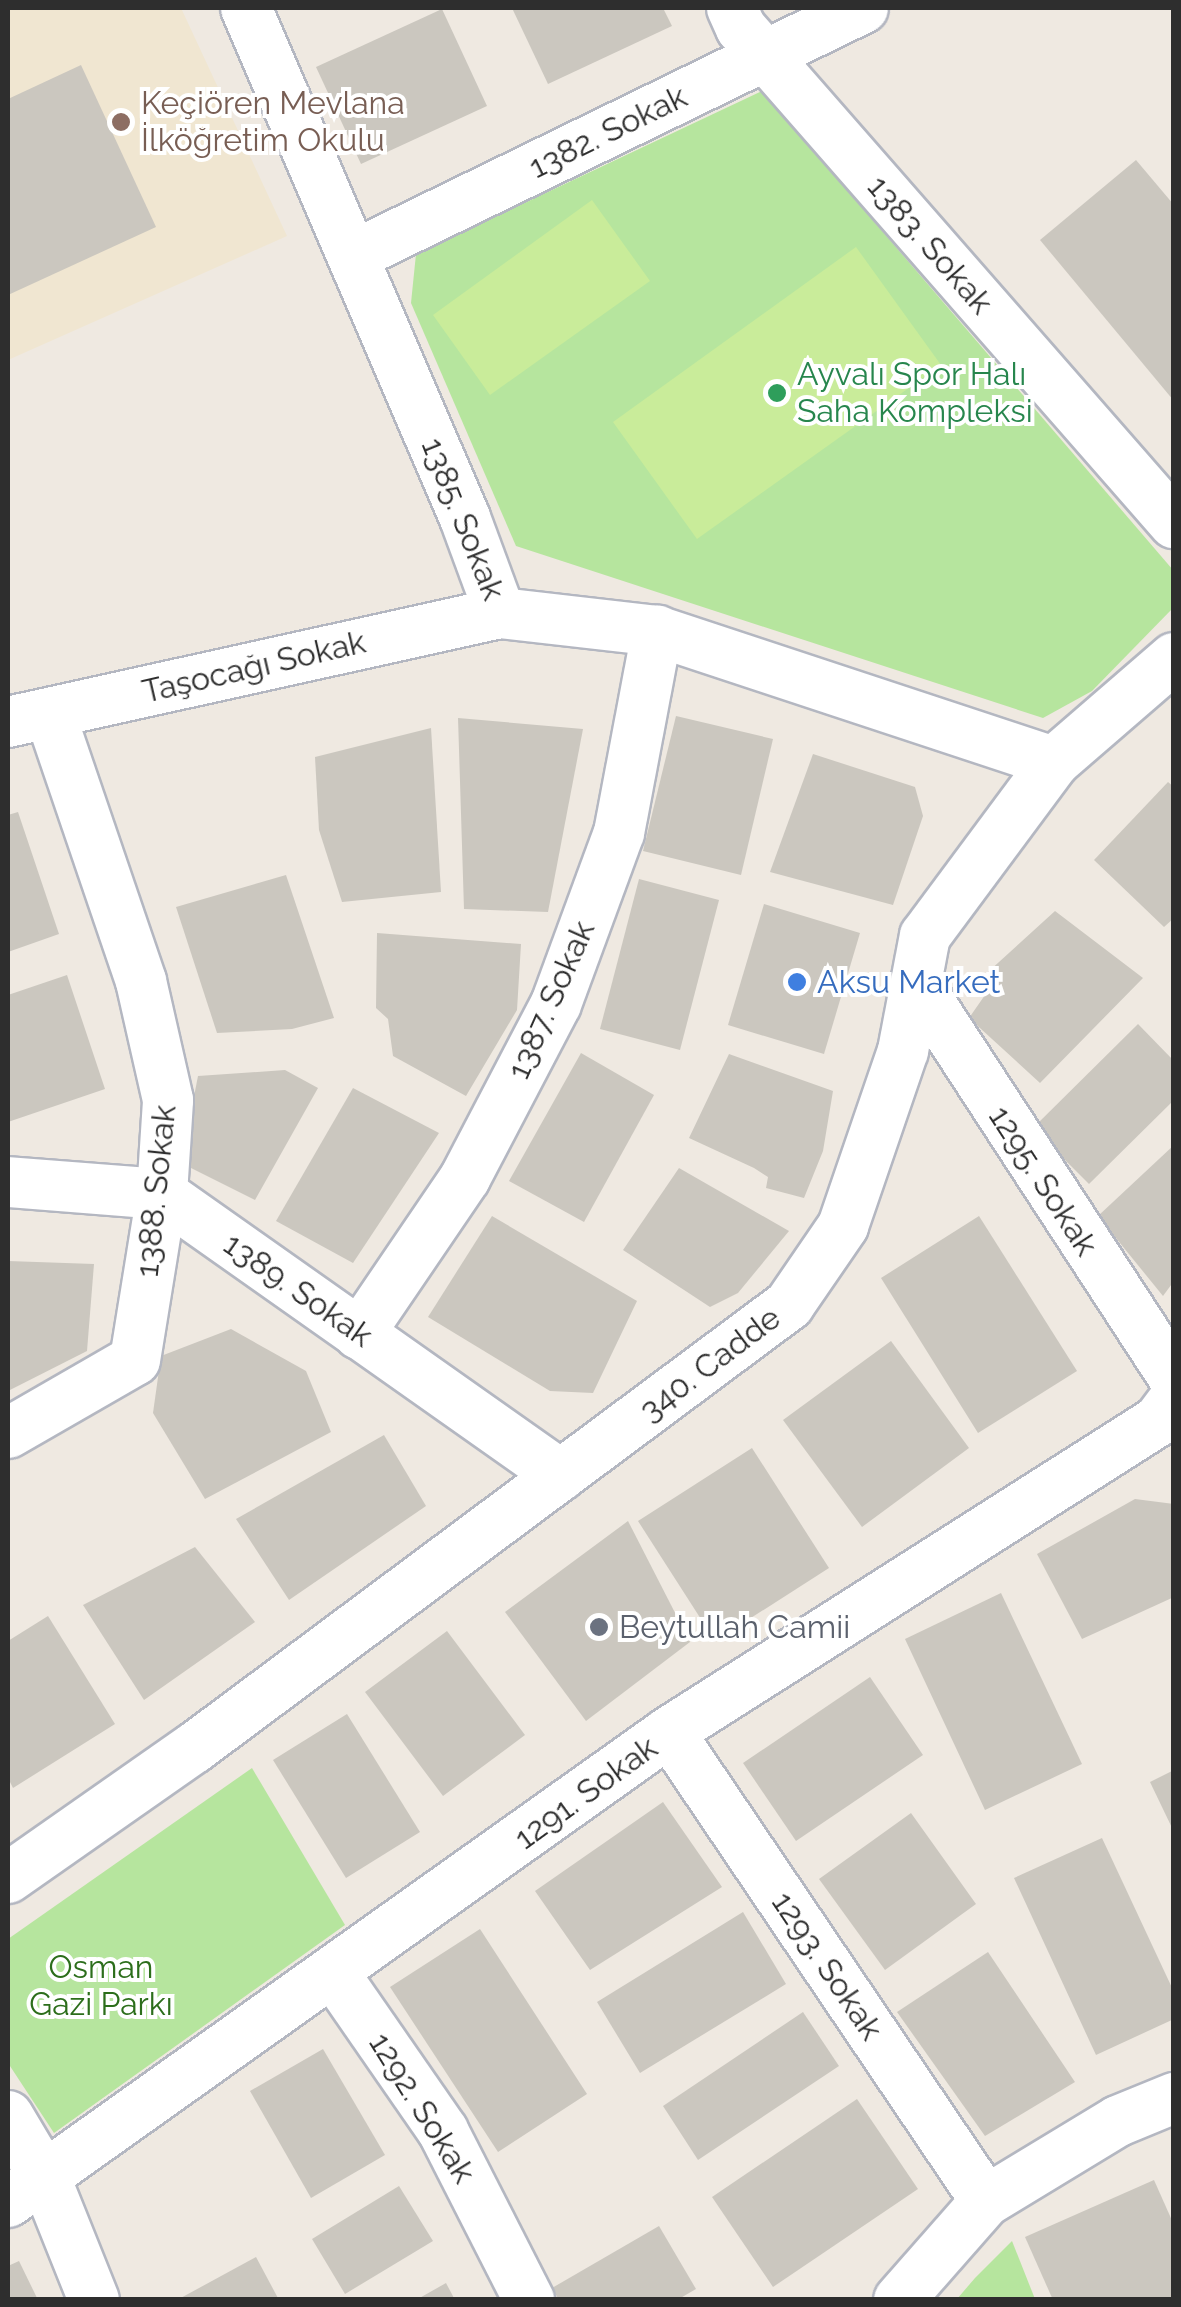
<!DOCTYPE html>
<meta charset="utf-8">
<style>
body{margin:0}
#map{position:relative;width:1181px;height:2307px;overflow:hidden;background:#efe9e1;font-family:Raleway,sans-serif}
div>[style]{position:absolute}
.education>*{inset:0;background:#f0e6d1}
.green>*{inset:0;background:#b6e59e}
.pitch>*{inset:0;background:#c9ec9a}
.building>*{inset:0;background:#cbc7bf}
.roads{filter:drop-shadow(2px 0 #b4b7c1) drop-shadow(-2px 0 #b4b7c1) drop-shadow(0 2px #b4b7c1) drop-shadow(0 -2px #b4b7c1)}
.minor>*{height:50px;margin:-25px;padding:0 25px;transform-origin:25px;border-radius:25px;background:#fff}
.dots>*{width:28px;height:28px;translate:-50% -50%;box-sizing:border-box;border:5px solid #fff;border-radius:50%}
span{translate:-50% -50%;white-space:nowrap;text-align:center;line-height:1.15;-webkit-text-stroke:8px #fff;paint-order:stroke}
.education-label{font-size:32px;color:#785e54}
.left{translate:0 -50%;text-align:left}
.street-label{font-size:32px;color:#2e2e2e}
.leisure-label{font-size:32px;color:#27864d}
.shop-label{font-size:32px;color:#366cbe}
.worship-label{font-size:32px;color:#5b616d}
.park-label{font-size:32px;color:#2c6e1b}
.frame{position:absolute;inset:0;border:10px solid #2e2e2e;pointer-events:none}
</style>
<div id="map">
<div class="education">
<i style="clip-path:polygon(8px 8px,181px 8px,287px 236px,8px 360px)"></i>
</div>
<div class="green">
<i style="clip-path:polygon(762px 91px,1173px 570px,1173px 608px,1092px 691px,1043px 718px,516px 546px,411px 303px,416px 254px)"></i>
<i style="clip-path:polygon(252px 1768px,345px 1925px,54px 2133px,8px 2063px,8px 1939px)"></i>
<i style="clip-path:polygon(1012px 2241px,1035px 2299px,957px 2299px,975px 2278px)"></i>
</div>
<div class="pitch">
<i style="clip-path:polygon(592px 200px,650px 281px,490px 395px,433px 315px)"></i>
<i style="clip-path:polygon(856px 247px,941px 365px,697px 539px,613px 422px)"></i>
</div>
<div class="building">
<i style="clip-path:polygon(512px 8px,663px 8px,672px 26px,548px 84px)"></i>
<i style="clip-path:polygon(442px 9px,487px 106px,361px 164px,316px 67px)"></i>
<i style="clip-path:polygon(81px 65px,156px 227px,8px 295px,8px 99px)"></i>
<i style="clip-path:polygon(1136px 160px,1174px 205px,1174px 401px,1040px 240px)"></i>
<i style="clip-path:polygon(676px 716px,773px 739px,741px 875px,643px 851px)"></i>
<i style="clip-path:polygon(458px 718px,583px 729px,548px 912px,464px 909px)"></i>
<i style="clip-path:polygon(431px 728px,441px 892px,342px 902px,319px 830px,315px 757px)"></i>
<i style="clip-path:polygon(813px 754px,915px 787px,923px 816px,893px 905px,770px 872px)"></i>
<i style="clip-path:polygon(1168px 782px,1174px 787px,1174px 918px,1164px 927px,1094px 860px)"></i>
<i style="clip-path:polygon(18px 812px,59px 934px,8px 952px,8px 815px)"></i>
<i style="clip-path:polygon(286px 875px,334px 1018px,292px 1029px,217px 1033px,176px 907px)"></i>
<i style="clip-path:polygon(639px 879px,719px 900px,680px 1050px,600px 1029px)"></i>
<i style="clip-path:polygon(764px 904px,860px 933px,824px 1054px,728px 1025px)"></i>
<i style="clip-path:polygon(1055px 911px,1143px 978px,1040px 1083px,969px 1018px,992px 985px,988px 972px)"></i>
<i style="clip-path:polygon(377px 933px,521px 944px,517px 1010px,466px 1096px,393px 1056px,388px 1019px,376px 1008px)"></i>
<i style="clip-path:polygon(67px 975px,105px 1089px,8px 1122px,8px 995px)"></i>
<i style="clip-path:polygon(1138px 1024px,1174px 1061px,1174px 1100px,1089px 1184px,1033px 1128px)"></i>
<i style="clip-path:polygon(581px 1053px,654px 1095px,584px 1222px,509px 1181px)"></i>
<i style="clip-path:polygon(729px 1054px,833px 1091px,823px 1151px,804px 1198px,766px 1188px,768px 1177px,754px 1168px,689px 1138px)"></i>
<i style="clip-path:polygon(285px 1070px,318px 1088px,255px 1200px,181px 1163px,198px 1076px)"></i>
<i style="clip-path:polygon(353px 1088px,439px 1133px,353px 1263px,276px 1221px)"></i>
<i style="clip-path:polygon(1174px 1145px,1174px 1281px,1163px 1296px,1098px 1216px)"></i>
<i style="clip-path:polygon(679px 1168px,789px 1231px,738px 1293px,710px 1307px,623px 1250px)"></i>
<i style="clip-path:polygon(492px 1216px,637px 1301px,593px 1393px,550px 1391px,428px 1317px)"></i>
<i style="clip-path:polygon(979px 1216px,1077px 1371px,978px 1433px,881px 1278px)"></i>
<i style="clip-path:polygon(8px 1261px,94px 1264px,87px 1351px,8px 1391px)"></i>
<i style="clip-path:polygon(231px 1329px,306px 1371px,331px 1432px,205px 1499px,153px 1413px,161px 1356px)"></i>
<i style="clip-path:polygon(891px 1341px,969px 1448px,862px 1527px,783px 1420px)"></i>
<i style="clip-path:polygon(384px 1435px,426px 1506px,289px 1600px,236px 1519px)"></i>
<i style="clip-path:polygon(752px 1448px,829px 1568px,715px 1641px,638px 1521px)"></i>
<i style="clip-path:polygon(1135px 1499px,1174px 1504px,1174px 1597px,1082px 1639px,1037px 1554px)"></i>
<i style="clip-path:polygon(628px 1521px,690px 1642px,586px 1721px,505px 1612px)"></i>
<i style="clip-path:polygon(195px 1547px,255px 1622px,144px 1700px,83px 1605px)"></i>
<i style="clip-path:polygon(1001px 1593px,1082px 1764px,985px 1810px,905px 1639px)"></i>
<i style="clip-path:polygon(48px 1616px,115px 1724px,13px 1788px,8px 1778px,8px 1641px)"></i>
<i style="clip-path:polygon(447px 1631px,525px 1735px,443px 1796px,365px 1692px)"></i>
<i style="clip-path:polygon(870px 1677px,923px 1755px,796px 1841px,743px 1763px)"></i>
<i style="clip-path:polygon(347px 1714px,420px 1832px,346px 1878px,273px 1760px)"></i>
<i style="clip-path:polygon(1174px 1770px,1174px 1832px,1150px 1782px)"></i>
<i style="clip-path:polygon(663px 1802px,722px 1887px,590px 1970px,535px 1891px)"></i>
<i style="clip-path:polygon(911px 1813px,976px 1904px,885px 1970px,819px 1879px)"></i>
<i style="clip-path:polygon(1102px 1838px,1174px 1992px,1174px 2019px,1096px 2055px,1014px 1878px)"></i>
<i style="clip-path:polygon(743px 1912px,786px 1984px,640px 2073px,597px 2002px)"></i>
<i style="clip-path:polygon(480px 1929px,587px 2094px,498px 2152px,390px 1987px)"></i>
<i style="clip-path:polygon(988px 1952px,1075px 2082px,985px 2136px,897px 2012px)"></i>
<i style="clip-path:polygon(803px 2012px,839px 2066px,698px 2160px,663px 2106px)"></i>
<i style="clip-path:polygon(323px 2049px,385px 2155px,311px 2198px,250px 2091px)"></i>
<i style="clip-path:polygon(857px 2099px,918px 2189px,773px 2287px,712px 2197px)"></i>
<i style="clip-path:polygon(1154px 2180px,1174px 2225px,1174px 2300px,1053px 2300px,1025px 2237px)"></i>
<i style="clip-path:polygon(399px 2186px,433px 2241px,345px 2294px,312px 2239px)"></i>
<i style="clip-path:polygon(659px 2226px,696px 2289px,677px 2300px,559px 2300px,552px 2288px)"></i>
<i style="clip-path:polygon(256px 2257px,279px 2300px,177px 2300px)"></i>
<i style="clip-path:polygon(19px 2261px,38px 2300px,8px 2300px,8px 2266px)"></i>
<i style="clip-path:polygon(446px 2283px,455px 2300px,416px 2300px)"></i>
</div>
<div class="roads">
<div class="minor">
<i style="left:246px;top:8px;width:555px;rotate:66.76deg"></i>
<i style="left:465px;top:518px;width:101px;rotate:69.8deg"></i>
<i style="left:500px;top:613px;width:158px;rotate:6.5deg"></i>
<i style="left:657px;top:631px;width:418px;rotate:18.3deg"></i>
<i style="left:732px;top:8px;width:22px;rotate:66deg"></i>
<i style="left:741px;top:28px;width:658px;rotate:48.82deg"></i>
<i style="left:353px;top:256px;width:567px;rotate:-25.93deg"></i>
<i style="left:8px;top:722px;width:504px;rotate:-12.49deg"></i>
<i style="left:916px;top:982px;width:473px;rotate:56.9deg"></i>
<i style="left:8px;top:1182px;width:154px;rotate:4.5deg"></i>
<i style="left:162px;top:1194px;width:488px;rotate:35.2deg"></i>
<i style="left:359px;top:1334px;width:189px;rotate:-55.8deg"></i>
<i style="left:465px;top:1178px;width:196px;rotate:-62.4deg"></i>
<i style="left:556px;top:1004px;width:182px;rotate:-69.8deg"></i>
<i style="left:619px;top:833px;width:206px;rotate:-79.3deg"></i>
<i style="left:8px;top:1433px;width:146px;rotate:-29.9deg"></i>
<i style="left:135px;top:1360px;width:168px;rotate:-80.8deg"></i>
<i style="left:162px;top:1194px;width:94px;rotate:-86.3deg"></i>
<i style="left:168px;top:1100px;width:122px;rotate:-102.8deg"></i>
<i style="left:141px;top:981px;width:283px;rotate:-108.8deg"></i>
<i style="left:669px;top:1732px;width:566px;rotate:55.94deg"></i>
<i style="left:8px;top:1878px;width:227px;rotate:-35deg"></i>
<i style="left:194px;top:1748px;width:742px;rotate:-36.67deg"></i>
<i style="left:789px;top:1305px;width:96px;rotate:-55.6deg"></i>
<i style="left:843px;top:1226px;width:185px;rotate:-71.1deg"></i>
<i style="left:903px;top:1051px;width:117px;rotate:-79.2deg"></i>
<i style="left:925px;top:936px;width:217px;rotate:-53.4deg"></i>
<i style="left:1054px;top:762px;width:159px;rotate:-40.9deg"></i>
<i style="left:335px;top:1975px;width:190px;rotate:55.3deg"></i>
<i style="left:443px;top:2131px;width:190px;rotate:63deg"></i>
<i style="left:8px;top:2116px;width:74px;rotate:59.3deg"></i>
<i style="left:46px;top:2180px;width:129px;rotate:68.2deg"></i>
<i style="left:8px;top:2202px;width:811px;rotate:-35.41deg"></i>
<i style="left:669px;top:1732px;width:580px;rotate:-32.46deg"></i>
<i style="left:1158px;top:1421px;width:26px;rotate:-53deg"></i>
<i style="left:899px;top:2300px;width:132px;rotate:-48.7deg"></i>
<i style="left:986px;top:2201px;width:154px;rotate:-31.2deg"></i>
<i style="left:1118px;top:2121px;width:61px;rotate:-22.3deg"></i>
</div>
</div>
<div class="dots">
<i style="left:121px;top:122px;background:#8d6e63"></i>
<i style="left:777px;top:393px;background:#2e9e5b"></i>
<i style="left:797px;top:982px;background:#3f7fe0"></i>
<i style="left:599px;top:1627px;background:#6b7280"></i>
</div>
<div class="education-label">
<span class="left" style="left:141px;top:122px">Keçiören Mevlana<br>İlköğretim Okulu</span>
</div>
<div class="street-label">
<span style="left:608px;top:132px;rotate:-26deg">1382. Sokak</span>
<span style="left:930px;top:245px;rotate:49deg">1383. Sokak</span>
<span style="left:463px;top:519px;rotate:68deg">1385. Sokak</span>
<span style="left:254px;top:667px;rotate:-13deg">Taşocağı Sokak</span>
<span style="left:551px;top:1000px;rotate:-66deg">1387. Sokak</span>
<span style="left:1043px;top:1181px;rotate:57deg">1295. Sokak</span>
<span style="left:156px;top:1191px;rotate:-84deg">1388. Sokak</span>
<span style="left:298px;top:1290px;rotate:35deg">1389. Sokak</span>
<span style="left:710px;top:1364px;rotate:-37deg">340. Cadde</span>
<span style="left:586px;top:1793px;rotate:-36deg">1291. Sokak</span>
<span style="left:827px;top:1966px;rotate:56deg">1293. Sokak</span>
<span style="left:422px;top:2108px;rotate:58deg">1292. Sokak</span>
</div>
<div class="leisure-label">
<span class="left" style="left:797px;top:393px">Ayvalı Spor Halı<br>Saha Kompleksi</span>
</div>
<div class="shop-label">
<span class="left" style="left:817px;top:982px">Aksu Market</span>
</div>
<div class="worship-label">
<span class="left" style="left:619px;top:1627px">Beytullah Camii</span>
</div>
<div class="park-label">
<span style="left:101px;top:1986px">Osman<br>Gazi Parkı</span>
</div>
<div class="frame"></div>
</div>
